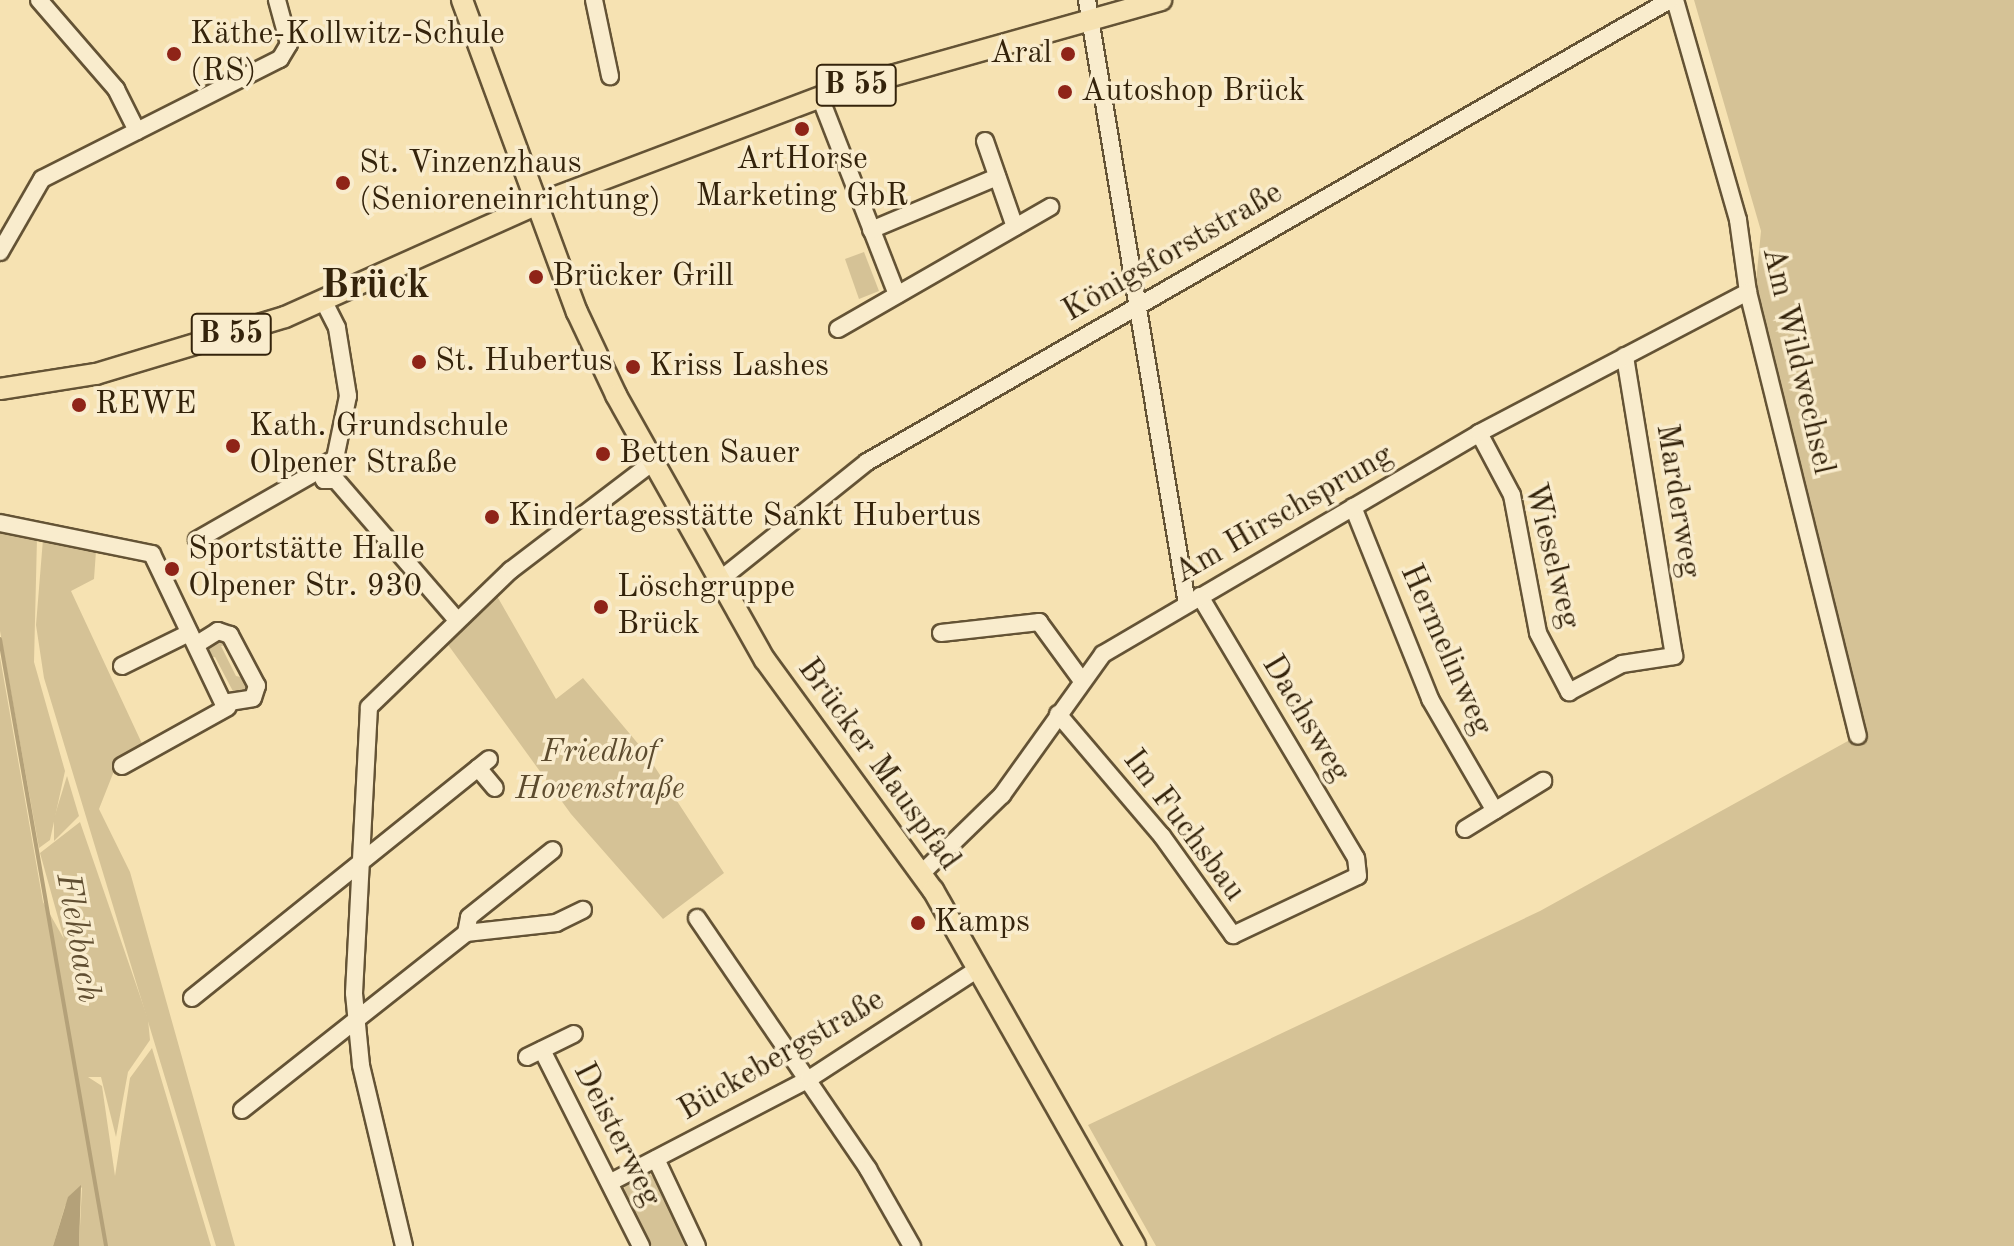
<!DOCTYPE html>
<meta charset="utf-8">
<style>
body{margin:0}
#map{position:relative;width:2014px;height:1246px;overflow:hidden;background:#f6e2b2;font-family:"Old Standard TT",serif}
div>[style]{position:absolute}
.green>*{inset:0;background:#d5c296}
.water>*{inset:0;background:#b4a179}
.stream>*{height:4px;margin:-2px;padding:0 2px;transform-origin:2px;border-radius:2px;background:#b4a179}
.roads{filter:drop-shadow(2px 0 #645335) drop-shadow(-2px 0 #645335) drop-shadow(0 2px #645335) drop-shadow(0 -2px #645335)}
.minor>*{height:16px;margin:-8px;padding:0 8px;transform-origin:8px;border-radius:8px;background:#f9eccd}
.major>*{height:20px;margin:-10px;padding:0 10px;transform-origin:10px;border-radius:10px;background:#f6e2b2}
.dots>*{width:22px;height:22px;translate:-50% -50%;box-sizing:border-box;border:4px solid #f9eccd;border-radius:50%}
span{translate:-50% -50%;white-space:nowrap;text-align:center;line-height:1.15;-webkit-text-stroke:7px #f9eccd;paint-order:stroke}
.shield-label span{padding:2px 6px;background:#f9eccd;border:2px solid;border-radius:6px;-webkit-text-stroke-width:0}
.shield-label{font-size:30px;color:#34230b;font-weight:700}
.poi-label{font-size:32px;color:#34230b}
.left{translate:0 -50%;text-align:left}
.right{translate:-100% -50%;text-align:right}
.street-label{font-size:32px;color:#34230b}
.park-label{font-size:32px;color:#5c4b2e;font-style:italic}
.water-label{font-size:34px;color:#614f32;font-style:italic}
.district-label{font-size:40px;color:#34230b;font-weight:700}
</style>
<div id="map">
<div class="green">
<i style="clip-path:polygon(1694px 0,2014px 0,2014px 1246px,1156px 1246px,1088px 1125px,1540px 911px,1857px 736px,1754px 303px,1761px 231px)"></i>
<i style="clip-path:polygon(864px 252px,879px 291px,859px 299px,845px 259px)"></i>
<i style="clip-path:polygon(0 533px,37px 538px,34px 662px,65px 771px,50px 840px,39px 848px,0 631px)"></i>
<i style="clip-path:polygon(43px 539px,96px 551px,94px 579px,71px 591px,145px 750px,116px 766px,99px 809px,130px 872px,235px 1246px,216px 1246px,44px 678px,36px 625px)"></i>
<i style="clip-path:polygon(497px 596px,556px 699px,583px 678px,645px 752px,724px 873px,663px 919px,571px 814px,446px 642px)"></i>
<i style="clip-path:polygon(217px 637px,231px 644px,221px 646px,236px 676px,250px 679px,252px 688px,236px 697px,215px 657px,205px 658px,204px 644px)"></i>
<i style="clip-path:polygon(0 657px,43px 902px,64px 939px,40px 853px,80px 822px,148px 1019px,150px 1040px,128px 1072px,116px 1137px,101px 1077px,88px 1077px,102px 1086px,115px 1176px,130px 1078px,152px 1048px,211px 1246px,79px 1246px,82px 1187px,65px 1206px,53px 1246px,0 1246px)"></i>
<i style="clip-path:polygon(67px 776px,79px 816px,54px 841px,54px 818px)"></i>
<i style="clip-path:polygon(648px 1172px,662px 1187px,689px 1246px,652px 1246px,625px 1203px,624px 1182px)"></i>
</div>
<div class="water">
<i style="clip-path:polygon(81px 1185px,79px 1246px,53px 1246px,68px 1197px)"></i>
</div>
<div class="stream">
<i style="left:0;top:639px;width:616px;rotate:80.09deg"></i>
</div>
<div class="roads">
<div class="minor">
<i style="left:39px;top:0;width:118px;rotate:49.1deg"></i>
<i style="left:116px;top:89px;width:47px;rotate:63.4deg"></i>
<i style="left:594px;top:0;width:78px;rotate:78.1deg"></i>
<i style="left:1087px;top:0;width:612px;rotate:80.6deg"></i>
<i style="left:1675px;top:0;width:229px;rotate:74deg"></i>
<i style="left:1738px;top:220px;width:73px;rotate:82.1deg"></i>
<i style="left:1748px;top:292px;width:457px;rotate:76.1deg"></i>
<i style="left:820px;top:97px;width:212px;rotate:68.7deg"></i>
<i style="left:985px;top:141px;width:91px;rotate:70.8deg"></i>
<i style="left:871px;top:230px;width:137px;rotate:-22.8deg"></i>
<i style="left:0;top:252px;width:84px;rotate:-60.1deg"></i>
<i style="left:42px;top:179px;width:267px;rotate:-26.8deg"></i>
<i style="left:280px;top:59px;width:17px;rotate:-59deg"></i>
<i style="left:289px;top:44px;width:46px;rotate:-105.3deg"></i>
<i style="left:323px;top:300px;width:31px;rotate:63deg"></i>
<i style="left:337px;top:328px;width:69px;rotate:80.8deg"></i>
<i style="left:348px;top:396px;width:64px;rotate:101.7deg"></i>
<i style="left:335px;top:459px;width:18px;rotate:153deg"></i>
<i style="left:319px;top:467px;width:14px;rotate:69deg"></i>
<i style="left:324px;top:480px;width:12px"></i>
<i style="left:838px;top:329px;width:245px;rotate:-29.9deg"></i>
<i style="left:1479px;top:433px;width:70px;rotate:62deg"></i>
<i style="left:1512px;top:495px;width:140px;rotate:79.3deg"></i>
<i style="left:1538px;top:633px;width:67px;rotate:62.3deg"></i>
<i style="left:1569px;top:692px;width:60px;rotate:-27.8deg"></i>
<i style="left:1622px;top:664px;width:53px;rotate:-8.7deg"></i>
<i style="left:1674px;top:656px;width:304px;rotate:-99.3deg"></i>
<i style="left:336px;top:480px;width:185px;rotate:49.2deg"></i>
<i style="left:1353px;top:507px;width:207px;rotate:68.1deg"></i>
<i style="left:1430px;top:699px;width:129px;rotate:59.9deg"></i>
<i style="left:0;top:523px;width:155px;rotate:11.5deg"></i>
<i style="left:152px;top:554px;width:165px;rotate:64.5deg"></i>
<i style="left:223px;top:703px;width:30px;rotate:-9deg"></i>
<i style="left:253px;top:698px;width:13px;rotate:-72deg"></i>
<i style="left:257px;top:686px;width:58px;rotate:-117.9deg"></i>
<i style="left:230px;top:635px;width:13px;rotate:-162deg"></i>
<i style="left:218px;top:631px;width:25px;rotate:148deg"></i>
<i style="left:197px;top:540px;width:141px;rotate:-29.8deg"></i>
<i style="left:721px;top:579px;width:187px;rotate:-38.7deg"></i>
<i style="left:867px;top:462px;width:926px;rotate:-29.91deg"></i>
<i style="left:941px;top:633px;width:99px;rotate:-6.4deg"></i>
<i style="left:1039px;top:622px;width:69px;rotate:53.8deg"></i>
<i style="left:122px;top:666px;width:75px;rotate:-26.2deg"></i>
<i style="left:1058px;top:714px;width:160px;rotate:49.6deg"></i>
<i style="left:1162px;top:836px;width:122px;rotate:54.4deg"></i>
<i style="left:1233px;top:935px;width:138px;rotate:-25.3deg"></i>
<i style="left:1358px;top:876px;width:18px;rotate:-96deg"></i>
<i style="left:1356px;top:858px;width:305px;rotate:-120.8deg"></i>
<i style="left:122px;top:766px;width:121px;rotate:-29.1deg"></i>
<i style="left:478px;top:768px;width:26px;rotate:50deg"></i>
<i style="left:1465px;top:829px;width:92px;rotate:-31.6deg"></i>
<i style="left:922px;top:873px;width:112px;rotate:-44.3deg"></i>
<i style="left:1002px;top:795px;width:173px;rotate:-54.4deg"></i>
<i style="left:1103px;top:654px;width:436px;rotate:-30.4deg"></i>
<i style="left:1479px;top:433px;width:304px;rotate:-27.7deg"></i>
<i style="left:697px;top:918px;width:304px;rotate:55.7deg"></i>
<i style="left:868px;top:1169px;width:89px;rotate:60.3deg"></i>
<i style="left:466px;top:933px;width:16px;rotate:-79deg"></i>
<i style="left:469px;top:917px;width:107px;rotate:-38.6deg"></i>
<i style="left:192px;top:998px;width:381px;rotate:-38.8deg"></i>
<i style="left:542px;top:1050px;width:220px;rotate:63.2deg"></i>
<i style="left:527px;top:1057px;width:52px;rotate:-26.1deg"></i>
<i style="left:242px;top:1110px;width:285px;rotate:-38.3deg"></i>
<i style="left:466px;top:933px;width:91px;rotate:-6.3deg"></i>
<i style="left:556px;top:923px;width:30px;rotate:-26deg"></i>
<i style="left:656px;top:1159px;width:96px;rotate:64.8deg"></i>
<i style="left:611px;top:1182px;width:223px;rotate:-27.5deg"></i>
<i style="left:809px;top:1079px;width:199px;rotate:-33.1deg"></i>
<i style="left:404px;top:1246px;width:186px;rotate:-103.4deg"></i>
<i style="left:361px;top:1065px;width:72px;rotate:-95.6deg"></i>
<i style="left:354px;top:993px;width:286px;rotate:-87deg"></i>
<i style="left:369px;top:707px;width:197px;rotate:-44deg"></i>
<i style="left:511px;top:570px;width:178px;rotate:-37.3deg"></i>
</div>
<div class="major">
<i style="left:462px;top:0;width:333px;rotate:69.8deg"></i>
<i style="left:577px;top:312px;width:92px;rotate:64.8deg"></i>
<i style="left:616px;top:395px;width:304px;rotate:60.7deg"></i>
<i style="left:765px;top:660px;width:285px;rotate:53.9deg"></i>
<i style="left:933px;top:890px;width:409px;rotate:60.4deg"></i>
<i style="left:0;top:389px;width:97px;rotate:-8.9deg"></i>
<i style="left:96px;top:374px;width:197px;rotate:-16.8deg"></i>
<i style="left:285px;top:317px;width:279px;rotate:-24.1deg"></i>
<i style="left:540px;top:203px;width:311px;rotate:-20.7deg"></i>
<i style="left:831px;top:93px;width:343px;rotate:-15.7deg"></i>
</div>
</div>
<div class="dots">
<i style="left:174px;top:54px;background:#8f2418"></i>
<i style="left:1068px;top:54px;background:#8f2418"></i>
<i style="left:1065px;top:92px;background:#8f2418"></i>
<i style="left:802px;top:129px;background:#8f2418"></i>
<i style="left:343px;top:183px;background:#8f2418"></i>
<i style="left:536px;top:277px;background:#8f2418"></i>
<i style="left:419px;top:362px;background:#8f2418"></i>
<i style="left:633px;top:367px;background:#8f2418"></i>
<i style="left:79px;top:405px;background:#8f2418"></i>
<i style="left:233px;top:446px;background:#8f2418"></i>
<i style="left:603px;top:454px;background:#8f2418"></i>
<i style="left:492px;top:517px;background:#8f2418"></i>
<i style="left:172px;top:569px;background:#8f2418"></i>
<i style="left:601px;top:607px;background:#8f2418"></i>
<i style="left:918px;top:923px;background:#8f2418"></i>
</div>
<div class="shield-label">
<span style="left:856px;top:85px">B 55</span>
<span style="left:231px;top:334px">B 55</span>
</div>
<div class="poi-label">
<span class="left" style="left:190px;top:54px">Käthe-Kollwitz-Schule<br>(RS)</span>
<span class="right" style="left:1052px;top:54px">Aral</span>
<span class="left" style="left:1081px;top:92px">Autoshop Brück</span>
<span style="left:802px;top:179px">ArtHorse<br>Marketing GbR</span>
<span class="left" style="left:359px;top:183px">St. Vinzenzhaus<br>(Senioreneinrichtung)</span>
<span class="left" style="left:552px;top:277px">Brücker Grill</span>
<span class="left" style="left:435px;top:362px">St. Hubertus</span>
<span class="left" style="left:649px;top:367px">Kriss Lashes</span>
<span class="left" style="left:95px;top:405px">REWE</span>
<span class="left" style="left:249px;top:446px">Kath. Grundschule<br>Olpener Straße</span>
<span class="left" style="left:619px;top:454px">Betten Sauer</span>
<span class="left" style="left:508px;top:517px">Kindertagesstätte Sankt Hubertus</span>
<span class="left" style="left:188px;top:569px">Sportstätte Halle<br>Olpener Str. 930</span>
<span class="left" style="left:617px;top:607px">Löschgruppe<br>Brück</span>
<span class="left" style="left:934px;top:923px">Kamps</span>
</div>
<div class="street-label">
<span style="left:1173px;top:253px;rotate:-30deg">Königsforststraße</span>
<span style="left:1797px;top:361px;rotate:77deg">Am Wildwechsel</span>
<span style="left:1677px;top:501px;rotate:81deg">Marderweg</span>
<span style="left:1284px;top:515px;rotate:-30deg">Am Hirschsprung</span>
<span style="left:1551px;top:556px;rotate:76deg">Wieselweg</span>
<span style="left:1445px;top:650px;rotate:66deg">Hermelinweg</span>
<span style="left:1305px;top:719px;rotate:59deg">Dachsweg</span>
<span style="left:878px;top:765px;rotate:54deg">Brücker Mauspfad</span>
<span style="left:1183px;top:826px;rotate:53deg">Im Fuchsbau</span>
<span style="left:782px;top:1056px;rotate:-30deg">Bückebergstraße</span>
<span style="left:616px;top:1135px;rotate:63deg">Deisterweg</span>
</div>
<div class="park-label">
<span style="left:600px;top:772px">Friedhof<br>Hovenstraße</span>
</div>
<div class="water-label">
<span style="left:77px;top:938px;rotate:80deg">Flehbach</span>
</div>
<div class="district-label">
<span style="left:375px;top:287px">Brück</span>
</div>
</div>
